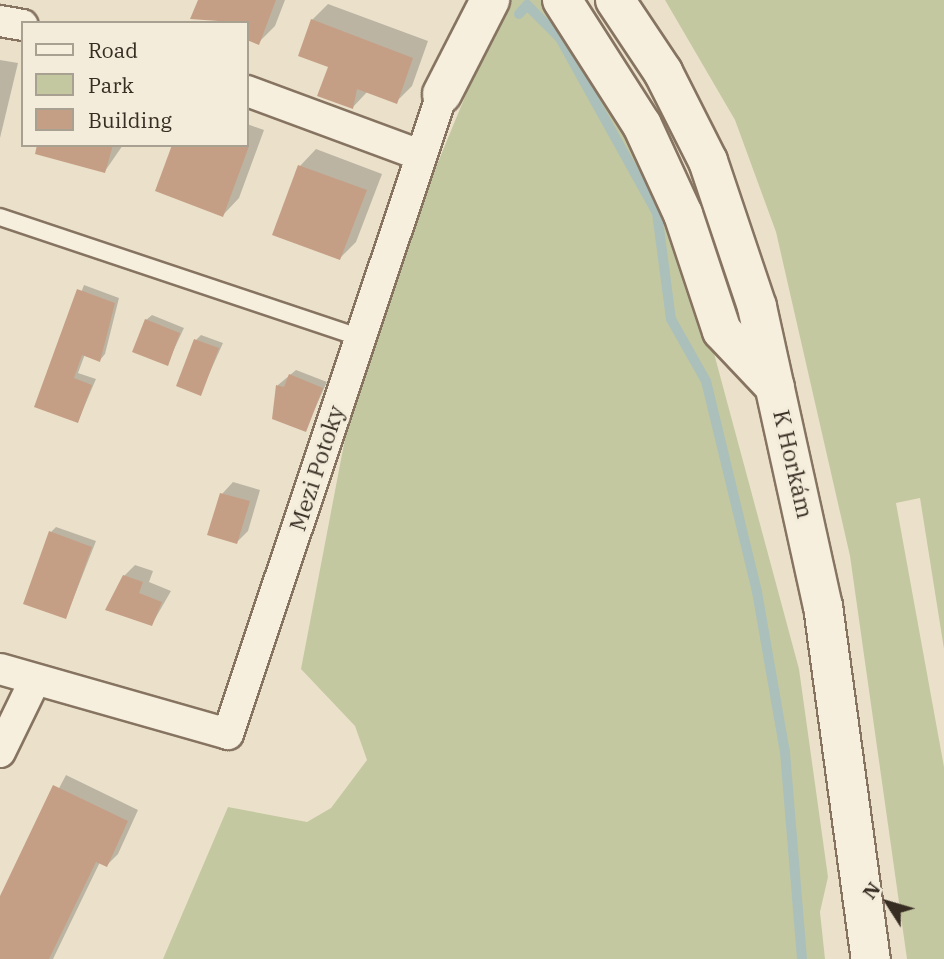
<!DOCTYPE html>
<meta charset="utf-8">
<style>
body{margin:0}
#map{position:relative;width:944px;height:959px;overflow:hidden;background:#ebe1cb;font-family:"IBM Plex Serif",serif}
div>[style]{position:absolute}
.green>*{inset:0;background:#c4c8a0}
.shadow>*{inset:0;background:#0003}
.stream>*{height:10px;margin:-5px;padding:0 5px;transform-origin:5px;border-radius:5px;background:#abc0ba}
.building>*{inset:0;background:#c59f85}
.roads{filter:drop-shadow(2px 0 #867461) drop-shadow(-2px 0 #867461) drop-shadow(0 2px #867461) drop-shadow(0 -2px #867461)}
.service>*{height:16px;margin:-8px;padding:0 8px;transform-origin:8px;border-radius:8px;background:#f6efde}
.minor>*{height:30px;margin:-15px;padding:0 15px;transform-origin:15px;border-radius:15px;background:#f6efde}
.secondary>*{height:38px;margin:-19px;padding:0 19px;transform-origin:19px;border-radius:19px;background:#f6efde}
span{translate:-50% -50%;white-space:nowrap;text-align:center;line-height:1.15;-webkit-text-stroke:6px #f3ecda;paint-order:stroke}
.street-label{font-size:23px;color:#382d23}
.legend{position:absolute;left:21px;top:21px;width:228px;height:126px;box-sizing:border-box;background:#f3ecda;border:2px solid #a8a091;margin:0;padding:9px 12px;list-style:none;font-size:21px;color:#382d23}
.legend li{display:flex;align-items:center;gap:14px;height:35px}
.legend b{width:35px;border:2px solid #a8a091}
.north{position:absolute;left:853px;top:868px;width:70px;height:70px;-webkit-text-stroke:5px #f3ecda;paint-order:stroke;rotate:307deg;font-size:19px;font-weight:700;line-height:28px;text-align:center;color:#382d23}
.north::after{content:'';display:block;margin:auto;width:24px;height:32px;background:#382d23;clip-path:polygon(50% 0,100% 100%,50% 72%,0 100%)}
</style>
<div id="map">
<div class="green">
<i style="clip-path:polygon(505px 0,546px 0,586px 49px,687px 253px,799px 669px,828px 877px,820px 912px,825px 959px,163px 959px,228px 807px,307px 822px,331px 808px,367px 760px,355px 726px,301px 669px,356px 381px,381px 300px)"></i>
<i style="clip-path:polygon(665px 0,944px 0,944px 649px,920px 498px,896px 503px,944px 767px,944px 959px,907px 959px,850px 556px,776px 232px,735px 120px)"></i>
</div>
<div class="shadow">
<i style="clip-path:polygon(199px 0,285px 0,275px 26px,258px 43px,247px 38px,247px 23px,193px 18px)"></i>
<i style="clip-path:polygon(328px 4px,428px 41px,412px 86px,396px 102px,368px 91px,353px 107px,312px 20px)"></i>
<i style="clip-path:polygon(0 60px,18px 63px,0 138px)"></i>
<i style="clip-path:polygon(247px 124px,264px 130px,239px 198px,223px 215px,174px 145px,247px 145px)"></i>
<i style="clip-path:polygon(39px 145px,123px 145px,105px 171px)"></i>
<i style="clip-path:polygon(316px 149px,382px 174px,356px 242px,340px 258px,274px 234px,300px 166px)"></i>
<i style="clip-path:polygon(84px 285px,119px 298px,105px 354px,100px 360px,85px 354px,78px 373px,96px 379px,78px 421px,37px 406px)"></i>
<i style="clip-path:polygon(152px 315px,184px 328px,167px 364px,146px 320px)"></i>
<i style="clip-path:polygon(201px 335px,223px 343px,200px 394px,196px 340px)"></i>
<i style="clip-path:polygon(296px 370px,327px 382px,305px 430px,273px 417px,278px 385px)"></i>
<i style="clip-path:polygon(233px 482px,260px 490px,248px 531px,237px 542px,209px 534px,222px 494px)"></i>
<i style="clip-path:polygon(56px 527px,96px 541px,66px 617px,51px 532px)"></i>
<i style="clip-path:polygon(135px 565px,153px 571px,149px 582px,171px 591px,152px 624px,124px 576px)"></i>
<i style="clip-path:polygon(66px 775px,138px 810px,118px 854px,107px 865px,100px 862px,53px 959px,0 959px,0 900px)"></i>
</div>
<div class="stream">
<i style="left:519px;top:14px;width:12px;rotate:-48deg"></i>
<i style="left:527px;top:5px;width:47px;rotate:45deg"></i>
<i style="left:560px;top:38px;width:200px;rotate:61deg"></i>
<i style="left:657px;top:213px;width:107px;rotate:82.5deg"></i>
<i style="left:671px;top:319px;width:71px;rotate:60.6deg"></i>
<i style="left:706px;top:381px;width:217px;rotate:76.4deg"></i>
<i style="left:757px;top:592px;width:162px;rotate:80.1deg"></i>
<i style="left:785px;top:752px;width:208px;rotate:85.3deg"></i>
</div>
<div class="building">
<i style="clip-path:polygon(198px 0,276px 0,259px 45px,247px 40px,247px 23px,190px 19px)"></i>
<i style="clip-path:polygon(311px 19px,413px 58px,397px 104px,357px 89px,353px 109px,317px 96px,328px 67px,298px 56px)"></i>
<i style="clip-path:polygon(37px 145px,113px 145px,105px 173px,35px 154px)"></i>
<i style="clip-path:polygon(172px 145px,249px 146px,223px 217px,155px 191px)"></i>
<i style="clip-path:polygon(298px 165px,367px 190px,340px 260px,272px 235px)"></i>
<i style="clip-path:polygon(77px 289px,115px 303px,100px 362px,82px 355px,74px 378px,92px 385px,78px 423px,34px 407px)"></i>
<i style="clip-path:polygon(145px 319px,180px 333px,168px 366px,132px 352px)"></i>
<i style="clip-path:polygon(194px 339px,219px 348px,201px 396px,176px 386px)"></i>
<i style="clip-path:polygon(289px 374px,323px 388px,306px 432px,272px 419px,276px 385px,284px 387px)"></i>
<i style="clip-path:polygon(220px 493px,250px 501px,237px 544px,207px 535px)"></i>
<i style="clip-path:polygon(49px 531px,92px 547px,66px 619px,23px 604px)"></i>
<i style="clip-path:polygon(123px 575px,143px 582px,139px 593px,162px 602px,152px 626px,105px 610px)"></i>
<i style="clip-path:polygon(53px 785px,128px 821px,107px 867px,96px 862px,49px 959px,0 959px,0 896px)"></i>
</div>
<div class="roads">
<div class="service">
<i style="left:0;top:217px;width:379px;rotate:18.5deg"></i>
</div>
<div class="minor">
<i style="left:0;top:21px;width:23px;rotate:10deg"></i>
<i style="left:247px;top:91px;width:181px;rotate:20.3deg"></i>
<i style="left:0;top:669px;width:237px;rotate:15.9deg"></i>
<i style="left:228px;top:734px;width:675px;rotate:-71.51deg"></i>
<i style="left:0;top:752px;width:78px;rotate:-64.1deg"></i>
</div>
<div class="secondary">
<i style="left:562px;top:0;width:148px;rotate:57.4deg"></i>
<i style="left:642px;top:125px;width:98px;rotate:65.3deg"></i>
<i style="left:683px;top:214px;width:123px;rotate:71.6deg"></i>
<i style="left:722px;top:331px;width:77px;rotate:46.6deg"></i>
<i style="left:615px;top:0;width:87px;rotate:56.3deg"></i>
<i style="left:663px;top:72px;width:100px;rotate:63.2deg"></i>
<i style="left:708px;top:161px;width:154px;rotate:71.4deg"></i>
<i style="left:757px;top:307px;width:306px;rotate:77.6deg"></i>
<i style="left:823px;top:606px;width:356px;rotate:82.3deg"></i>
<i style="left:442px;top:94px;width:106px;rotate:-62.9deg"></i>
</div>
</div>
<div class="street-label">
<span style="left:794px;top:464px;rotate:77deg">K Horkám</span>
<span style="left:316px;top:468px;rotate:-72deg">Mezi Potoky</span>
</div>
<ul class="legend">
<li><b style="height:9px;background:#f6efde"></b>Road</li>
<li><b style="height:19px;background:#c4c8a0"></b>Park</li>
<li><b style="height:19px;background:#c59f85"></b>Building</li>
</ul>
<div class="north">N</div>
</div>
